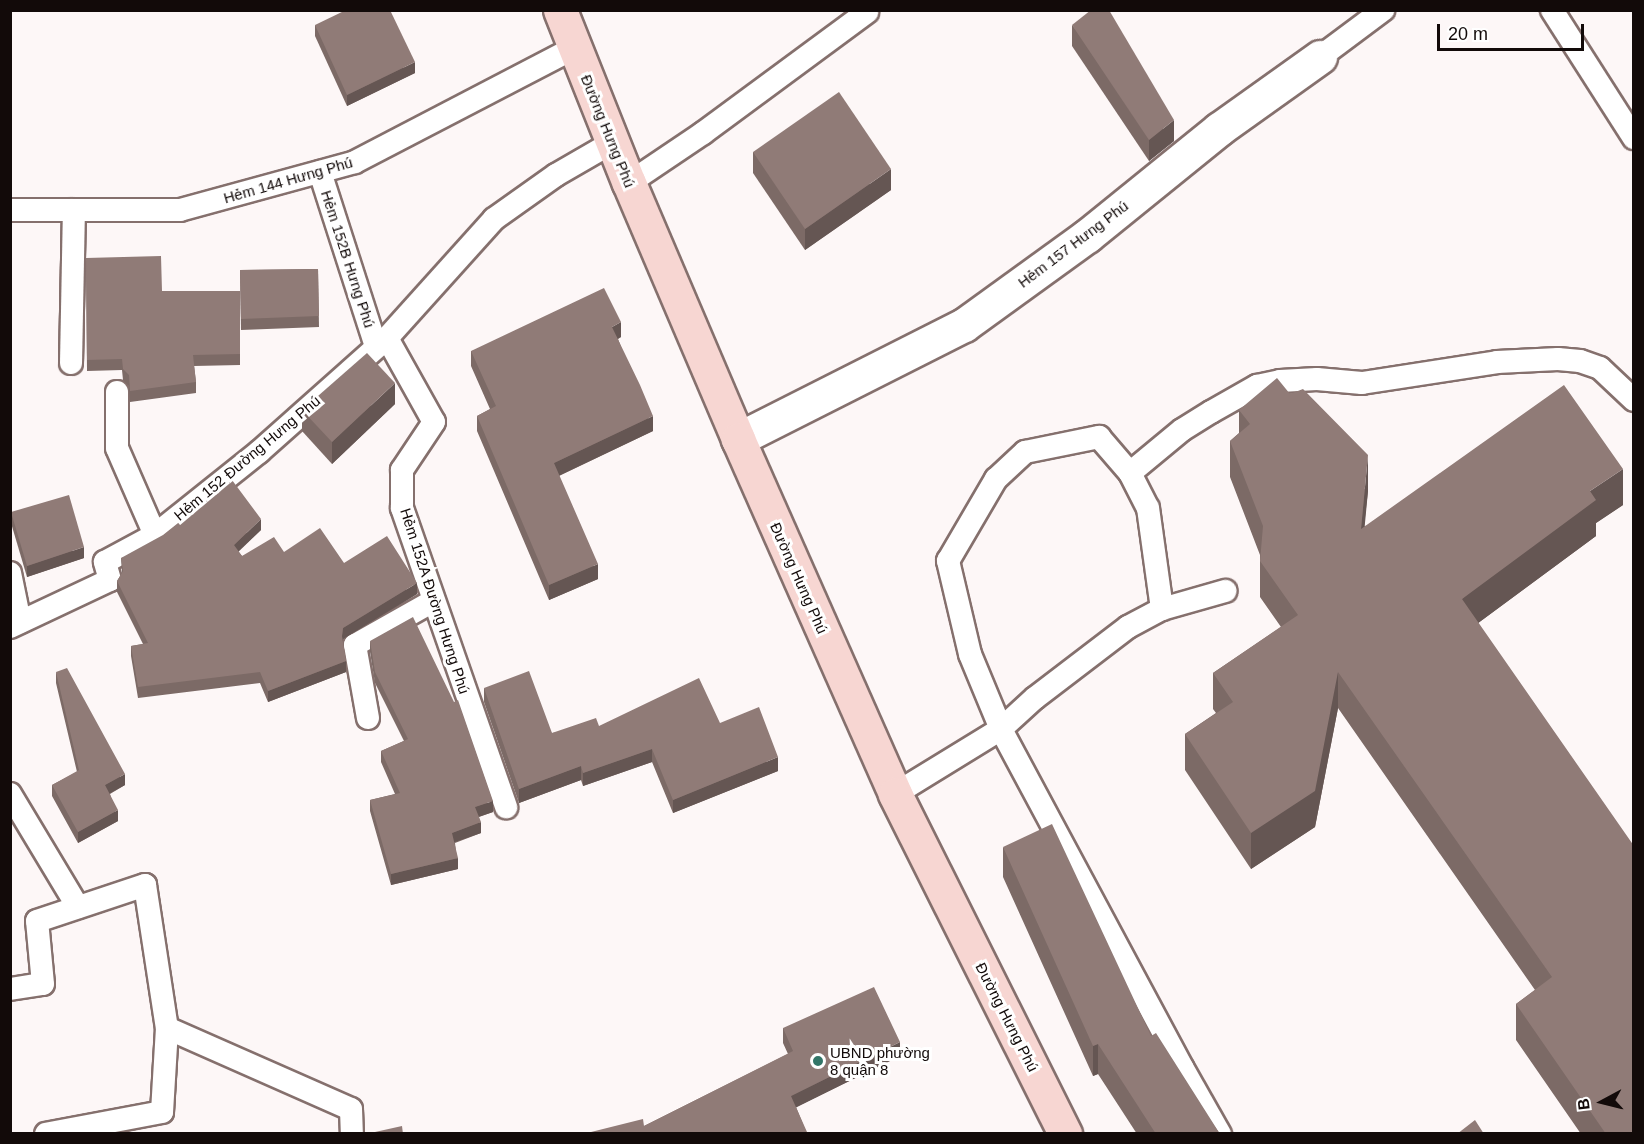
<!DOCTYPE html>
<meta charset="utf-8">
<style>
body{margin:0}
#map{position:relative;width:1644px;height:1144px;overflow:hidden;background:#fdf7f7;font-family:Helvetica,sans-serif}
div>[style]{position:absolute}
.roads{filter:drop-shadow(2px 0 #85706d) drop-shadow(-2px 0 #85706d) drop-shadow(0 2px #85706d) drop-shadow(0 -2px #85706d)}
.service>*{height:22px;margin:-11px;padding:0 11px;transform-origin:11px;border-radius:11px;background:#fff}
.minor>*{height:33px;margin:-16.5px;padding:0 16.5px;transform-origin:16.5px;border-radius:16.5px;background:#fff}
.secondary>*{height:33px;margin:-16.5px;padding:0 16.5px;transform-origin:16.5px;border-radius:16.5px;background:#f7d6d2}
.wall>*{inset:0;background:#7c6a66}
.shaded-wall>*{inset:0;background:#655653}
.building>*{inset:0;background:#907b77}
.dots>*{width:16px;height:16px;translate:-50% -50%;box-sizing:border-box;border:3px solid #fff;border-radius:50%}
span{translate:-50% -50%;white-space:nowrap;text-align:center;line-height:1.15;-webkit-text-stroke:6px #fff;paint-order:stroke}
.street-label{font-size:15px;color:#120a09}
.poi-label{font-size:15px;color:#120a09}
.left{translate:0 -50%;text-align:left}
.frame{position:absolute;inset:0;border:12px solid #120a09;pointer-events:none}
.north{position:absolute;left:1572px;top:1072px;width:60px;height:60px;-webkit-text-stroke:4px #fff;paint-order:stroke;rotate:263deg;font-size:16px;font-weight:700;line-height:24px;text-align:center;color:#120a09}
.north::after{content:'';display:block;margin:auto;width:21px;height:27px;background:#120a09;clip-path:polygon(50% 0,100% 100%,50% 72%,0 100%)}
.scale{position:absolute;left:1437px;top:24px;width:147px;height:27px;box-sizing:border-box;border:3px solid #120a09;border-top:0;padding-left:8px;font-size:18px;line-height:21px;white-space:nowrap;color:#120a09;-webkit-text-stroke:4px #fff;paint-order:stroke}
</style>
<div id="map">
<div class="roads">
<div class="service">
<i style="left:1552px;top:10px;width:152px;rotate:57.4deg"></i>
<i style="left:1320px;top:57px;width:79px;rotate:-36.7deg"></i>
<i style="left:320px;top:172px;width:183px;rotate:72.2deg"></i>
<i style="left:629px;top:183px;width:89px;rotate:-34deg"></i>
<i style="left:703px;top:133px;width:204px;rotate:-36.4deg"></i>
<i style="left:10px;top:210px;width:170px"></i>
<i style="left:180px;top:210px;width:181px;rotate:-15.3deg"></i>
<i style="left:355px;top:162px;width:247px;rotate:-27.5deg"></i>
<i style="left:387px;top:338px;width:96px;rotate:60.8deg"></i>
<i style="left:434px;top:422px;width:58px;rotate:123.7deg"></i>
<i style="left:402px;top:470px;width:38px;rotate:90deg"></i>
<i style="left:402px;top:508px;width:317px;rotate:70.8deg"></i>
<i style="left:71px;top:363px;width:153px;rotate:-88.9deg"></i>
<i style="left:117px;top:392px;width:56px;rotate:90deg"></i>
<i style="left:117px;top:448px;width:95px;rotate:66.4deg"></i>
<i style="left:1130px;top:473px;width:67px;rotate:-39.6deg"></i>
<i style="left:1182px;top:430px;width:34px;rotate:-32deg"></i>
<i style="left:1211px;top:412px;width:53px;rotate:-29.5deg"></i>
<i style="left:1257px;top:386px;width:24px;rotate:-12deg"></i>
<i style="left:1280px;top:381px;width:37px;rotate:-3deg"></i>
<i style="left:1317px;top:379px;width:45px;rotate:5.1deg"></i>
<i style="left:1362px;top:383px;width:137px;rotate:-8.8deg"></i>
<i style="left:1497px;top:362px;width:61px;rotate:-2.8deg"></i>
<i style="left:1558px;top:359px;width:22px;rotate:5deg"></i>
<i style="left:1580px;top:361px;width:21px;rotate:19deg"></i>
<i style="left:1600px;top:368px;width:47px;rotate:43.3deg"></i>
<i style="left:10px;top:573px;width:50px;rotate:78.5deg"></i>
<i style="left:10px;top:627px;width:110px;rotate:-25.2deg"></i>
<i style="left:110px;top:580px;width:19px;rotate:-106deg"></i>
<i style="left:105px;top:562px;width:57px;rotate:-28.4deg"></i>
<i style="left:155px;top:535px;width:133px;rotate:-38.6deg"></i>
<i style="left:259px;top:452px;width:171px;rotate:-41.7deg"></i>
<i style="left:387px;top:338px;width:160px;rotate:-48deg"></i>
<i style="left:494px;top:219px;width:76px;rotate:-35.4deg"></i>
<i style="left:556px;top:175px;width:66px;rotate:-30.1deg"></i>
<i style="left:368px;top:718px;width:74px;rotate:-100.1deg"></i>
<i style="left:355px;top:645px;width:90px;rotate:-29.4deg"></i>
<i style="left:10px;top:794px;width:132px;rotate:59deg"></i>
<i style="left:895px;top:794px;width:124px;rotate:-31.5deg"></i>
<i style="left:1001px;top:729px;width:81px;rotate:-112.5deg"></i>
<i style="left:970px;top:654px;width:96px;rotate:-103.3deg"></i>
<i style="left:948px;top:561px;width:95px;rotate:-59.7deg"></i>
<i style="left:996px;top:479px;width:40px;rotate:-43deg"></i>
<i style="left:1025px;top:452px;width:76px;rotate:-11.5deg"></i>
<i style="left:1099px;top:437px;width:48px;rotate:49.3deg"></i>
<i style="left:1130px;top:473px;width:39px;rotate:63deg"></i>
<i style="left:1148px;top:508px;width:102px;rotate:82.1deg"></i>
<i style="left:10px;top:989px;width:33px;rotate:-9deg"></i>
<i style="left:43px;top:984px;width:63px;rotate:-95.4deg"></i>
<i style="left:37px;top:921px;width:114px;rotate:-18.4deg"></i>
<i style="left:145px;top:885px;width:145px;rotate:81.3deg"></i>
<i style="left:167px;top:1028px;width:84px;rotate:93.4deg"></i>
<i style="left:162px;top:1112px;width:118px;rotate:169.3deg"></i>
<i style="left:167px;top:1028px;width:201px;rotate:23.8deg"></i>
<i style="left:351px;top:1109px;width:25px;rotate:88deg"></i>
<i style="left:1220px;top:1134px;width:75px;rotate:-119.6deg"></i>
<i style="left:1183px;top:1069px;width:386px;rotate:-118.2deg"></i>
<i style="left:1001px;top:729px;width:46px;rotate:-42.4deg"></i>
<i style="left:1035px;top:698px;width:117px;rotate:-37.4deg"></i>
<i style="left:1128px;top:627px;width:38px;rotate:-28deg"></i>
<i style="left:1162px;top:609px;width:66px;rotate:-15.9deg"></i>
</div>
<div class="minor">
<i style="left:738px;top:439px;width:253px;rotate:-26.8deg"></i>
<i style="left:964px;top:325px;width:152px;rotate:-35.9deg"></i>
<i style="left:1087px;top:236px;width:170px;rotate:-39deg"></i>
<i style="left:1219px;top:129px;width:124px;rotate:-35.5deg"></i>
</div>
<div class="secondary">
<i style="left:560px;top:10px;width:186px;rotate:68.3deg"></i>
<i style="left:629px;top:183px;width:278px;rotate:66.9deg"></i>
<i style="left:738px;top:439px;width:388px;rotate:66.1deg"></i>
<i style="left:895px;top:794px;width:380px;rotate:63.4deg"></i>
</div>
</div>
<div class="wall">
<i style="clip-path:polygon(315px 25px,415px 73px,347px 106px,315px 36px)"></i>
<i style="clip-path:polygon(1072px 25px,1174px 141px,1149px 161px,1072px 46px)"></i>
<i style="clip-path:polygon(753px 152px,891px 190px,805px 250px,753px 173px)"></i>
<i style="clip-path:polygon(86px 258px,162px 291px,240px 291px,240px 365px,194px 366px,196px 382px,196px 393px,130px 402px,129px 386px,123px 380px,122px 370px,87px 371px)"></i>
<i style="clip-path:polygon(318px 269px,319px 327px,241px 330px,240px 270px)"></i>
<i style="clip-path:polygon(621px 337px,618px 339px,653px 431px,559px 476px,598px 579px,549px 600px,477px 431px,477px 416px,490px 409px,471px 366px,471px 351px)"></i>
<i style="clip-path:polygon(395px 404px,332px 464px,302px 431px,302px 410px)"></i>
<i style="clip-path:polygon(1239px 410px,1368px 491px,1364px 526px,1623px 505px,1596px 523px,1596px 536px,1478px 623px,1634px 1134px,1581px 1134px,1516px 1040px,1516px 1004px,1535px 990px,1338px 708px,1315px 827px,1251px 869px,1185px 770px,1185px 734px,1216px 713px,1213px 709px,1213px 673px,1281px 627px,1260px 597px,1260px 555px,1230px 477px,1230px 441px,1239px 433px)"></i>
<i style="clip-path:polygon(11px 512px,84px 558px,27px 577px,11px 523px)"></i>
<i style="clip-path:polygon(261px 530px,238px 551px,242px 556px,284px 552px,344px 563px,417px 594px,343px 639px,343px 642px,346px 672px,268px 702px,260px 683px,138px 698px,131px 656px,131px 646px,143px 644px,117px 592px,117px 581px,122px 573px,121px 558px)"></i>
<i style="clip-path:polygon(370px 641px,493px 812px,479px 817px,481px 833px,455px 843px,458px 869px,391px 885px,370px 811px,370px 800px,395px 794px,381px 762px,381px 751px,404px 741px,375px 683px,370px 652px)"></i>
<i style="clip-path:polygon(56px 672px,125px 785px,110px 794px,118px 821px,78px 843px,52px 796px,52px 785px,77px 772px,56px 683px)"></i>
<i style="clip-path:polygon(484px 688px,552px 733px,599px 726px,720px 723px,778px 771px,673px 813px,652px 762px,583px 786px,581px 780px,519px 803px,484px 702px)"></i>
<i style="clip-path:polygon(1003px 847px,1151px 1036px,1220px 1134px,1137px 1134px,1098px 1074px,1093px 1076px,1003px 877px)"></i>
<i style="clip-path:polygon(783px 1028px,900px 1056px,796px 1107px,807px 1134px,644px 1126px,788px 1054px,783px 1043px)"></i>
</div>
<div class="shaded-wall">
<i style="clip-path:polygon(415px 62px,415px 73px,347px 106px,347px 95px)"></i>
<i style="clip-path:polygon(1174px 120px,1174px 141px,1149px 161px,1149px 140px)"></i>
<i style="clip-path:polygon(891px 169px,891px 190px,805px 250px,805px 229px)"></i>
<i style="clip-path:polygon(621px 322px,621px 337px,612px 342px,612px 327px)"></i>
<i style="clip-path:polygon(395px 383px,395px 404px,332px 464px,332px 442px)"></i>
<i style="clip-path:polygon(653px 416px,653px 431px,554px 478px,554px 463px)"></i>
<i style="clip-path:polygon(1368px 455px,1368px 491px,1361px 565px,1361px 529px)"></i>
<i style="clip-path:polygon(1623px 469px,1623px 505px,1596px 523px,1596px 536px,1462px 635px,1462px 599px,1590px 491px)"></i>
<i style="clip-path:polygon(261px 519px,261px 530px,234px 556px,234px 545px)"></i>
<i style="clip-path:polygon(84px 547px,84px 558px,27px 577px,27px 566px)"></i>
<i style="clip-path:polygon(598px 564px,598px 579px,549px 600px,549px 585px)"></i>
<i style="clip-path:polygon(417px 583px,417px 594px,343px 639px,342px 647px,342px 636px,343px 628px)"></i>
<i style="clip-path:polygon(346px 661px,346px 672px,268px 702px,268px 691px)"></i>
<i style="clip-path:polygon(1338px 672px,1338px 708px,1315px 827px,1251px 869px,1251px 833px)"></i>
<i style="clip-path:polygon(652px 749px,652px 762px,583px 786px,583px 773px)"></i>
<i style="clip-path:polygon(778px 757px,778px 771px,673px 813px,673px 800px)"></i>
<i style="clip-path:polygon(581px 766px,581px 780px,519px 803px,519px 789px)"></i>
<i style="clip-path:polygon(125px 774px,125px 785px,105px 796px,105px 785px)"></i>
<i style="clip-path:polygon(493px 801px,493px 812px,475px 818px,475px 807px)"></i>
<i style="clip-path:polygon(118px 810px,118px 821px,78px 843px,78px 832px)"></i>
<i style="clip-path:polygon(481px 822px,481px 833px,452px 843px,452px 833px)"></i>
<i style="clip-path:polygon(458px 858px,458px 869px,391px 885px,391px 874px)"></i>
<i style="clip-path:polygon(900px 1042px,900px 1056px,791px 1110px,791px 1096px)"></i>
<i style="clip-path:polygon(1098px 1044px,1098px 1074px,1093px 1076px,1093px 1046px)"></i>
</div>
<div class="building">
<i style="clip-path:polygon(346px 10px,390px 10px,415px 62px,347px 95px,315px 25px)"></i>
<i style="clip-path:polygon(1091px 10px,1109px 10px,1174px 120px,1149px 140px,1072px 25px)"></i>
<i style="clip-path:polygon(839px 92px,891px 169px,805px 229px,753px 152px)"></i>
<i style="clip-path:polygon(161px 256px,162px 291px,240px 291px,240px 354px,193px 355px,196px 382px,130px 391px,129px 375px,123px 369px,122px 359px,87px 360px,86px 258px)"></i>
<i style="clip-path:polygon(318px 269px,319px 316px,241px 319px,240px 270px)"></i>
<i style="clip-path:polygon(604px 288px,621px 322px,612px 327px,640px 385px,653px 416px,554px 463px,598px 564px,549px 585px,477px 416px,496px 406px,471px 351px)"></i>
<i style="clip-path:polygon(367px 353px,395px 383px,332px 442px,302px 410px)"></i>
<i style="clip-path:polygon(1277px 378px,1290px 394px,1303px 389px,1368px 455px,1361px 529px,1564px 385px,1623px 469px,1590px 491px,1596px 500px,1462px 599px,1634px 846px,1634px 1134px,1606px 1134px,1516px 1004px,1552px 977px,1338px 672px,1315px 791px,1251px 833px,1185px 734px,1233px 702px,1213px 673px,1298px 615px,1260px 561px,1263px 526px,1230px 441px,1250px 424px,1239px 410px)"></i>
<i style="clip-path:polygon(232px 480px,261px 519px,234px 545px,242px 556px,274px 537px,284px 552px,320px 528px,344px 563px,387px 536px,417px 583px,343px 628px,342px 636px,346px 661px,268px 691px,260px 672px,138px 687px,131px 646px,148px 643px,117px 581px,123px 571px,121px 558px,163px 535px)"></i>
<i style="clip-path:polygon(69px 495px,84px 547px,27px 566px,11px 512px)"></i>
<i style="clip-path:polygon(413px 617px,454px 702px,458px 700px,493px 801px,475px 807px,481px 822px,452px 833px,458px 858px,391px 874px,370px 800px,400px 793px,381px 751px,408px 739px,375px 672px,370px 641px)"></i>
<i style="clip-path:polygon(67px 668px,125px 774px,105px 785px,118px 810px,78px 832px,52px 785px,79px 770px,56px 672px)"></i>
<i style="clip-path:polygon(529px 671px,552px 733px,596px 718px,599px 726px,699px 678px,720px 723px,759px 707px,778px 757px,673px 800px,652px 749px,583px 773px,581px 766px,519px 789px,484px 688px)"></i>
<i style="clip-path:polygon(1052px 824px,1151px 1036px,1156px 1033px,1220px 1134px,1156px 1134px,1098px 1044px,1093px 1046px,1003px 847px)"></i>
<i style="clip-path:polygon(874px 987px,900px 1042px,791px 1096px,807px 1132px,804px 1134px,583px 1134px,643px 1119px,644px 1126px,793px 1051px,783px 1028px)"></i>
<i style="clip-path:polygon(1475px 1120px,1484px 1134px,1457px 1134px)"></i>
<i style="clip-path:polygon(402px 1126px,403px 1134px,366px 1134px)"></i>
</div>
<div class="dots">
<i style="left:818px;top:1061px;background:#327668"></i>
</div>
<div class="street-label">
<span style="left:608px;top:131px;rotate:68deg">Đường Hưng Phú</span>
<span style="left:288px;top:180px;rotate:-16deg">Hẻm 144 Hưng Phú</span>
<span style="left:1073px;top:244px;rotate:-37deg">Hẻm 157 Hưng Phú</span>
<span style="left:348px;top:259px;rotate:72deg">Hẻm 152B Hưng Phú</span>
<span style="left:247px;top:458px;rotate:-40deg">Hẻm 152 Đường Hưng Phú</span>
<span style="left:799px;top:578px;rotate:66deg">Đường Hưng Phú</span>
<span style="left:435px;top:601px;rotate:72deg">Hẻm 152A Đường Hưng Phú</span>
<span style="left:1007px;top:1017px;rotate:63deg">Đường Hưng Phú</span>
</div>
<div class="poi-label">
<span class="left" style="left:830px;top:1061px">UBND phường<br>8 quận 8</span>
</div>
<div class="frame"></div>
<div class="north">B</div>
<div class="scale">20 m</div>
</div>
